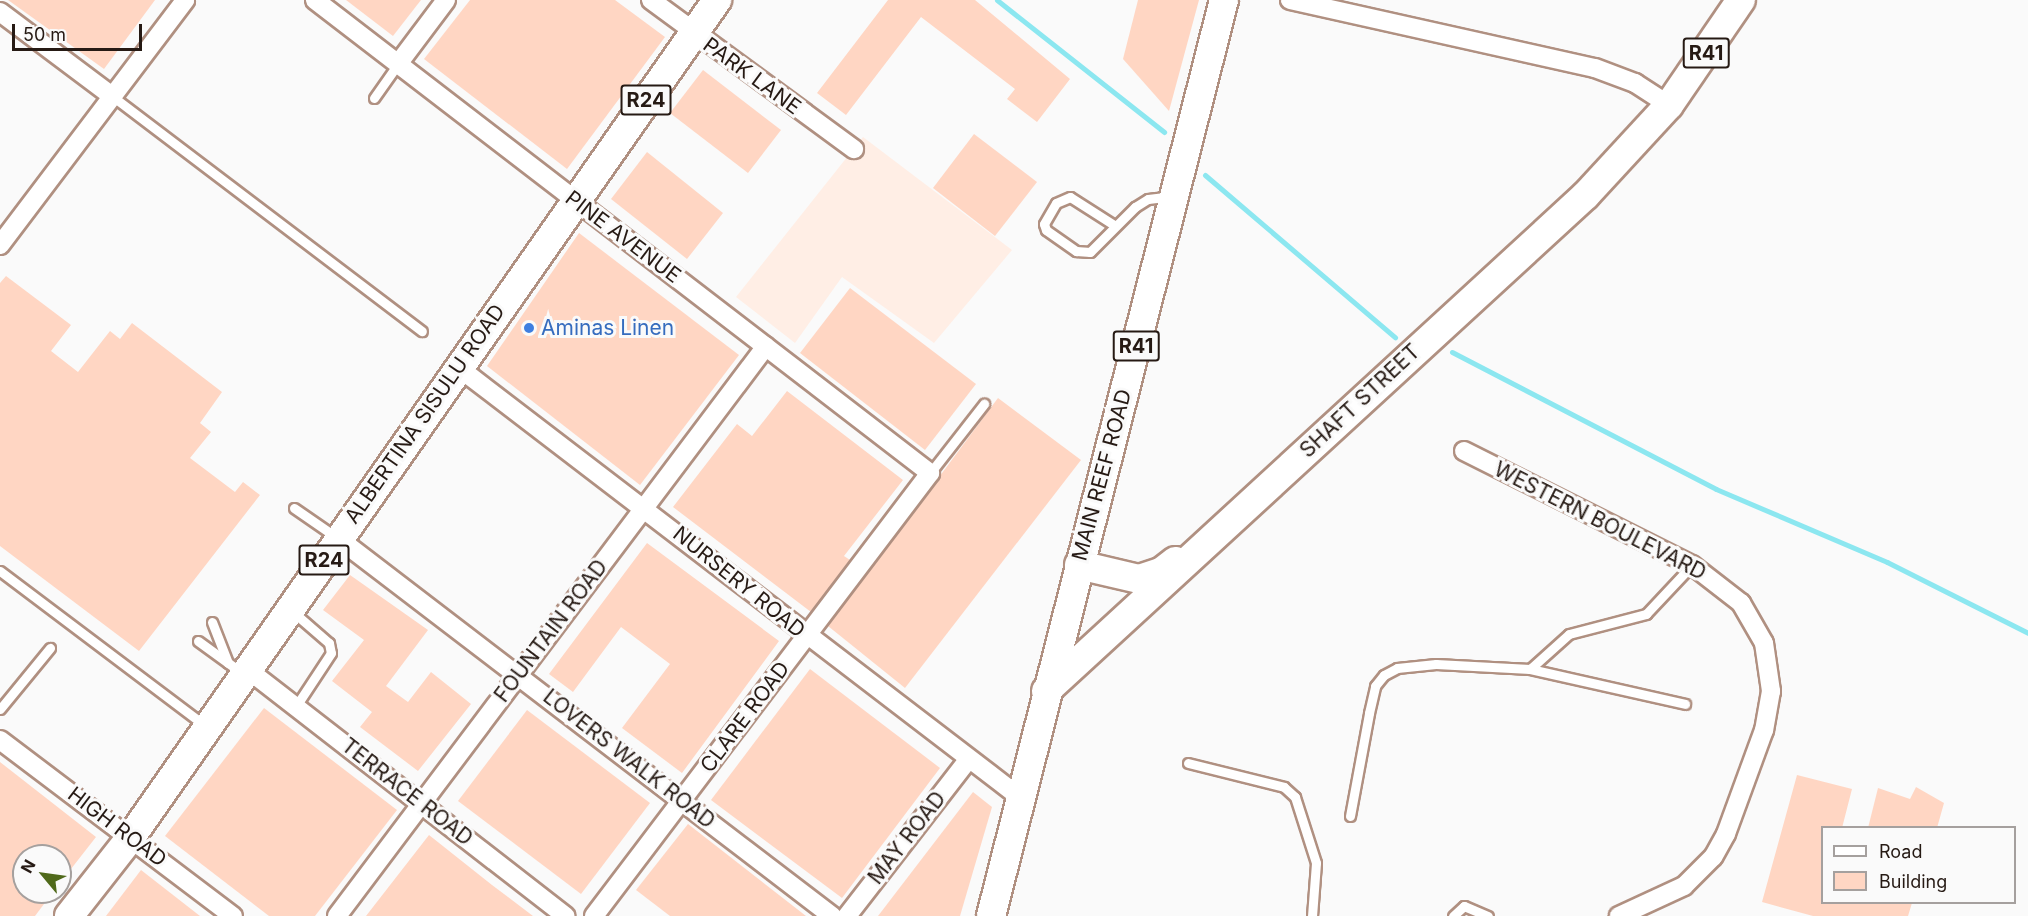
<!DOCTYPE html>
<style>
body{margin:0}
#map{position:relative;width:2028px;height:916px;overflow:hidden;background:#fafafa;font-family:Inter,sans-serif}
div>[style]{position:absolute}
.built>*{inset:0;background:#ffeee5}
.stream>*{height:5px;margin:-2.5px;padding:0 2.5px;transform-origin:2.5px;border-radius:2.5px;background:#8ce7f0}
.building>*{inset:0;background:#ffd6c3}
.roads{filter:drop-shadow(2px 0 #b09081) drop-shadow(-2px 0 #b09081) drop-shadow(0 2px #b09081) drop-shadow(0 -2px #b09081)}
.service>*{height:9px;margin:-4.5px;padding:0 4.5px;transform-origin:4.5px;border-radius:4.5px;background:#fff}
.minor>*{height:18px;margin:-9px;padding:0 9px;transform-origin:9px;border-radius:9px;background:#fff}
.primary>*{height:28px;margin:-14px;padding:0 14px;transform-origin:14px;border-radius:14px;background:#fff}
.dots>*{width:16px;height:16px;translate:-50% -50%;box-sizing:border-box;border:3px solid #fafafa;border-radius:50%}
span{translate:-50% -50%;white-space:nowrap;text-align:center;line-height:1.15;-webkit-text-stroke:6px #fafafa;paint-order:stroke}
.shield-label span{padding:2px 4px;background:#fafafa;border:2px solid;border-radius:4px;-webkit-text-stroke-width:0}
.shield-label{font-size:20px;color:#261a14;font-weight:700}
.street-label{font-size:21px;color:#261a14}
.shop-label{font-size:21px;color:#366cbe}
.left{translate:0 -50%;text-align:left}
.legend{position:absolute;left:1821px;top:826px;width:195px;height:78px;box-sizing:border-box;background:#fafafa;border:2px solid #a5a09e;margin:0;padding:8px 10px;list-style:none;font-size:18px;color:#261a14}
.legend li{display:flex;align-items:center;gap:12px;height:30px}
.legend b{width:30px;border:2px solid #a5a09e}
.north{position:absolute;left:12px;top:844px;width:60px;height:60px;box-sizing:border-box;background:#fafafa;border:2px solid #a5a09e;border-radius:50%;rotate:299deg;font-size:16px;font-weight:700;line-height:24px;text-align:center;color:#261a14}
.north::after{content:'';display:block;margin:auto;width:21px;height:27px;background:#4f691a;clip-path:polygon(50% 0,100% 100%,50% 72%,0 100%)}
.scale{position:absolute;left:12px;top:24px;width:130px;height:27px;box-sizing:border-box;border:3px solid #261a14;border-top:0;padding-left:8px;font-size:18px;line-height:21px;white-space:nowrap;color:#261a14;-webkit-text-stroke:4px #fafafa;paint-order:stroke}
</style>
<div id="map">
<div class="built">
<i style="clip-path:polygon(863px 137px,1012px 250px,934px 343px,842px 277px,795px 343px,736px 297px)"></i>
</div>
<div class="stream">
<i style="left:997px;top:0;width:213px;rotate:38.3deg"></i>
<i style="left:1205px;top:175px;width:250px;rotate:40.5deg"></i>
<i style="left:1452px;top:352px;width:297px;rotate:27.4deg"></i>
<i style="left:1716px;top:489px;width:186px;rotate:23.1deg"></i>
<i style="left:1887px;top:562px;width:158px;rotate:26.7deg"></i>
</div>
<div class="building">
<i style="clip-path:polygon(8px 0,155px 0,104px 69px)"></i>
<i style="clip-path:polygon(346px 0,421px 0,393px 36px)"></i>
<i style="clip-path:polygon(470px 0,615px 0,665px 37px,567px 169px,424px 59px)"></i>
<i style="clip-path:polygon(888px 0,975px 0,1070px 79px,1037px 122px,1007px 99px,1015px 89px,921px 17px,846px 115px,817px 93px)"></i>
<i style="clip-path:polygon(1138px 0,1199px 0,1169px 111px,1123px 59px)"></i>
<i style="clip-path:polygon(703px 70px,781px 130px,748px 173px,670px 113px)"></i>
<i style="clip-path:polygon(974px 134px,1037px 182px,995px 236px,933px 188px)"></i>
<i style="clip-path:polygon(647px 152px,723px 213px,687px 259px,611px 199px)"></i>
<i style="clip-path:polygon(579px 233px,739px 355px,640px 485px,487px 366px)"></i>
<i style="clip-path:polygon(6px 276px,71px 325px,51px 351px,78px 372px,110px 331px,120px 339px,132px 323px,222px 392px,200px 423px,211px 432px,190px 458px,235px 492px,243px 482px,260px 495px,139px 651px,0 546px,0 283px)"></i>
<i style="clip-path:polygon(850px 288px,976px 384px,925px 450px,800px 353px)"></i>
<i style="clip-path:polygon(787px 391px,903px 480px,844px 556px,850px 560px,811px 612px,673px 507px,737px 424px,752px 436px)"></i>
<i style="clip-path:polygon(998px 398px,1081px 460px,905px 688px,828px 626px)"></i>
<i style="clip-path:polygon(647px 543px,779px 641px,682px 773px,622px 728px,670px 664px,621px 627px,573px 692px,549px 674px)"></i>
<i style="clip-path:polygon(350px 575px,428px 630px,386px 686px,408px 702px,431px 672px,471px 704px,418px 771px,360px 727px,372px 712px,332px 681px,364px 640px,323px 610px)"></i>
<i style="clip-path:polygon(810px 669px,940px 768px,842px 898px,711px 800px)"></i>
<i style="clip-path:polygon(264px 708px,397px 810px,315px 916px,269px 916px,165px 836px)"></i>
<i style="clip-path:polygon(527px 710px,650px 803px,581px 894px,458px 801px)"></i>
<i style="clip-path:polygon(0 762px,96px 837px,60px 883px,60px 856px,24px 856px,24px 892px,53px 892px,35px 916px,0 916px)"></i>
<i style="clip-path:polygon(1797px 775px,1852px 789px,1842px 828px,1822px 828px,1822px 903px,1912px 903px,1908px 916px,1813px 916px,1762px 902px)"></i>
<i style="clip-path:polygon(1916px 787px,1944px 803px,1937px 828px,1868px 828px,1878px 788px,1910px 799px)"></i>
<i style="clip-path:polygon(973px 792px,992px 807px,960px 916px,878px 916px)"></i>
<i style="clip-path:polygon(688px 824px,806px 916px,670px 916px,636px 890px)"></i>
<i style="clip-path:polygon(429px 835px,492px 885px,533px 916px,366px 916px)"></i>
<i style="clip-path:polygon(141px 870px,200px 916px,106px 916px)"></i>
</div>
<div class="roads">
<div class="service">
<i style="left:112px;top:96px;width:389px;rotate:37.2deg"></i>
<i style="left:374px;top:98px;width:42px;rotate:-54.8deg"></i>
<i style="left:1114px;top:225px;width:52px;rotate:-147.5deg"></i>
<i style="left:1070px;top:197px;width:15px;rotate:157deg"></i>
<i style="left:1056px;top:203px;width:24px;rotate:120deg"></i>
<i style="left:1044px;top:224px;width:6px;rotate:72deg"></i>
<i style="left:1046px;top:230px;width:37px;rotate:35deg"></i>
<i style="left:1076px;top:251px;width:14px;rotate:4deg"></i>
<i style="left:1090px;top:252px;width:64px;rotate:-45deg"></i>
<i style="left:1135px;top:207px;width:15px;rotate:-32deg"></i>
<i style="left:1148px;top:199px;width:23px;rotate:-7deg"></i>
<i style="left:930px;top:473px;width:88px;rotate:-52deg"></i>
<i style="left:294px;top:508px;width:51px;rotate:34.6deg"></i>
<i style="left:0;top:571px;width:256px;rotate:37deg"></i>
<i style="left:292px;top:611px;width:49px;rotate:40.9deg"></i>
<i style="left:329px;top:643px;width:10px;rotate:79deg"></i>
<i style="left:331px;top:653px;width:64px;rotate:123.4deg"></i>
<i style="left:212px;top:622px;width:44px;rotate:68.7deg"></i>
<i style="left:198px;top:641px;width:54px;rotate:36deg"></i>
<i style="left:1530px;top:669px;width:159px;rotate:12.7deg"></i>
<i style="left:0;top:709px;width:79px;rotate:-50.7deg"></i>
<i style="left:1188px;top:763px;width:99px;rotate:14deg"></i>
<i style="left:1284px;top:787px;width:15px;rotate:42deg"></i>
<i style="left:1295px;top:797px;width:69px;rotate:72.3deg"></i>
<i style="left:1316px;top:863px;width:53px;rotate:94.3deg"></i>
<i style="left:1350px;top:816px;width:105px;rotate:-79.5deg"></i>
<i style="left:1369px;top:713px;width:28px;rotate:-77deg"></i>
<i style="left:1375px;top:686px;width:14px;rotate:-51deg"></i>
<i style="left:1384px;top:675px;width:15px;rotate:-28deg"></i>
<i style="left:1397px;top:668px;width:39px;rotate:-6deg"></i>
<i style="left:1436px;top:664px;width:94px;rotate:3deg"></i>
<i style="left:1530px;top:669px;width:52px;rotate:-41.9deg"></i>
<i style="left:1569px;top:634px;width:80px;rotate:-14.6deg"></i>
<i style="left:1646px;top:614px;width:67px;rotate:-46.8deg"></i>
<i style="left:1453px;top:916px;width:15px;rotate:-42deg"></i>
<i style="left:1464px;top:906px;width:26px;rotate:23deg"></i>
</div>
<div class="minor">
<i style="left:315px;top:0;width:776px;rotate:37.56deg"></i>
<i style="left:930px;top:473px;width:556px;rotate:127.18deg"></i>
<i style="left:651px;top:0;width:252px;rotate:36.3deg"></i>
<i style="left:1290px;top:0;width:312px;rotate:12.6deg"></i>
<i style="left:1595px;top:68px;width:43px;rotate:20.6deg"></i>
<i style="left:1635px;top:83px;width:40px;rotate:32.9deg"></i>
<i style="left:0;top:12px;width:140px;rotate:36.9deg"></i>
<i style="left:398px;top:64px;width:80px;rotate:-53.1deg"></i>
<i style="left:0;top:245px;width:307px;rotate:-52.9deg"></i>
<i style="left:458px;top:367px;width:709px;rotate:37.44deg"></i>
<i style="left:1464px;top:451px;width:255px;rotate:26.6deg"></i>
<i style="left:1692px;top:565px;width:62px;rotate:37.8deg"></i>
<i style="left:1741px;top:603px;width:46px;rotate:60.1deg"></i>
<i style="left:1764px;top:643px;width:49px;rotate:81.7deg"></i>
<i style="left:1771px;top:691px;width:40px;rotate:100deg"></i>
<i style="left:1764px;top:730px;width:111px;rotate:110.1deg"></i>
<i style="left:1726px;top:834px;width:26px;rotate:119deg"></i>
<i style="left:1713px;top:857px;width:41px;rotate:135deg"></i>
<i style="left:1684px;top:886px;width:72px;rotate:155.2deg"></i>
<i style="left:339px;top:539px;width:621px;rotate:37.41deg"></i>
<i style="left:247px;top:669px;width:403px;rotate:37.8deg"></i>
<i style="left:0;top:740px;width:292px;rotate:37.1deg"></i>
<i style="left:337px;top:916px;width:713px;rotate:-53.03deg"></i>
<i style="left:847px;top:916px;width:197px;rotate:-52.2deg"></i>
</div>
<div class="primary">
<i style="left:1079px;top:565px;width:62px;rotate:13.1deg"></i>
<i style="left:1139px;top:579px;width:23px;rotate:-18deg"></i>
<i style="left:1161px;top:572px;width:18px;rotate:-38deg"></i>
<i style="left:1046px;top:691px;width:733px;rotate:-42.57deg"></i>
<i style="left:1586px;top:195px;width:122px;rotate:-47.3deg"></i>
<i style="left:1669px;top:105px;width:127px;rotate:-55.6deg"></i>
<i style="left:69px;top:916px;width:100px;rotate:-51.9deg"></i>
<i style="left:131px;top:837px;width:1022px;rotate:-55deg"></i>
<i style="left:991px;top:916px;width:945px;rotate:-75.73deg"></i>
</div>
</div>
<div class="dots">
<i style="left:529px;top:328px;background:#3f7fe0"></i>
</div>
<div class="shield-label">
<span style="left:1706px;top:53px">R41</span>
<span style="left:646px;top:100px">R24</span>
<span style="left:1136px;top:346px">R41</span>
<span style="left:324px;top:560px">R24</span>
</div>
<div class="street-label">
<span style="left:752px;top:76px;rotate:36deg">PARK LANE</span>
<span style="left:623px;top:237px;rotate:37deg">PINE AVENUE</span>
<span style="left:1360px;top:401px;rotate:-43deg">SHAFT STREET</span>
<span style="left:425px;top:414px;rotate:-55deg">ALBERTINA SISULU ROAD</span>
<span style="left:1102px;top:475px;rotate:-75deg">MAIN REEF ROAD</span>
<span style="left:1600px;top:521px;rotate:27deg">WESTERN BOULEVARD</span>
<span style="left:739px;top:582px;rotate:39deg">NURSERY ROAD</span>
<span style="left:551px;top:631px;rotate:-53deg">FOUNTAIN ROAD</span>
<span style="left:745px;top:717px;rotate:-53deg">CLARE ROAD</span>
<span style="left:629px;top:759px;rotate:38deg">LOVERS WALK ROAD</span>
<span style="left:407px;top:792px;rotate:38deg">TERRACE ROAD</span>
<span style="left:117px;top:827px;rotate:37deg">HIGH ROAD</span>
<span style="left:907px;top:838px;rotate:-52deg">MAY ROAD</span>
</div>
<div class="shop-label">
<span class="left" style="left:541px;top:328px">Aminas Linen</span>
</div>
<ul class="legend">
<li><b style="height:8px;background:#fff"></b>Road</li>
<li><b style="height:16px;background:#ffd6c3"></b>Building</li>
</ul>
<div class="north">N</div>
<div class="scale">50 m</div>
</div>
